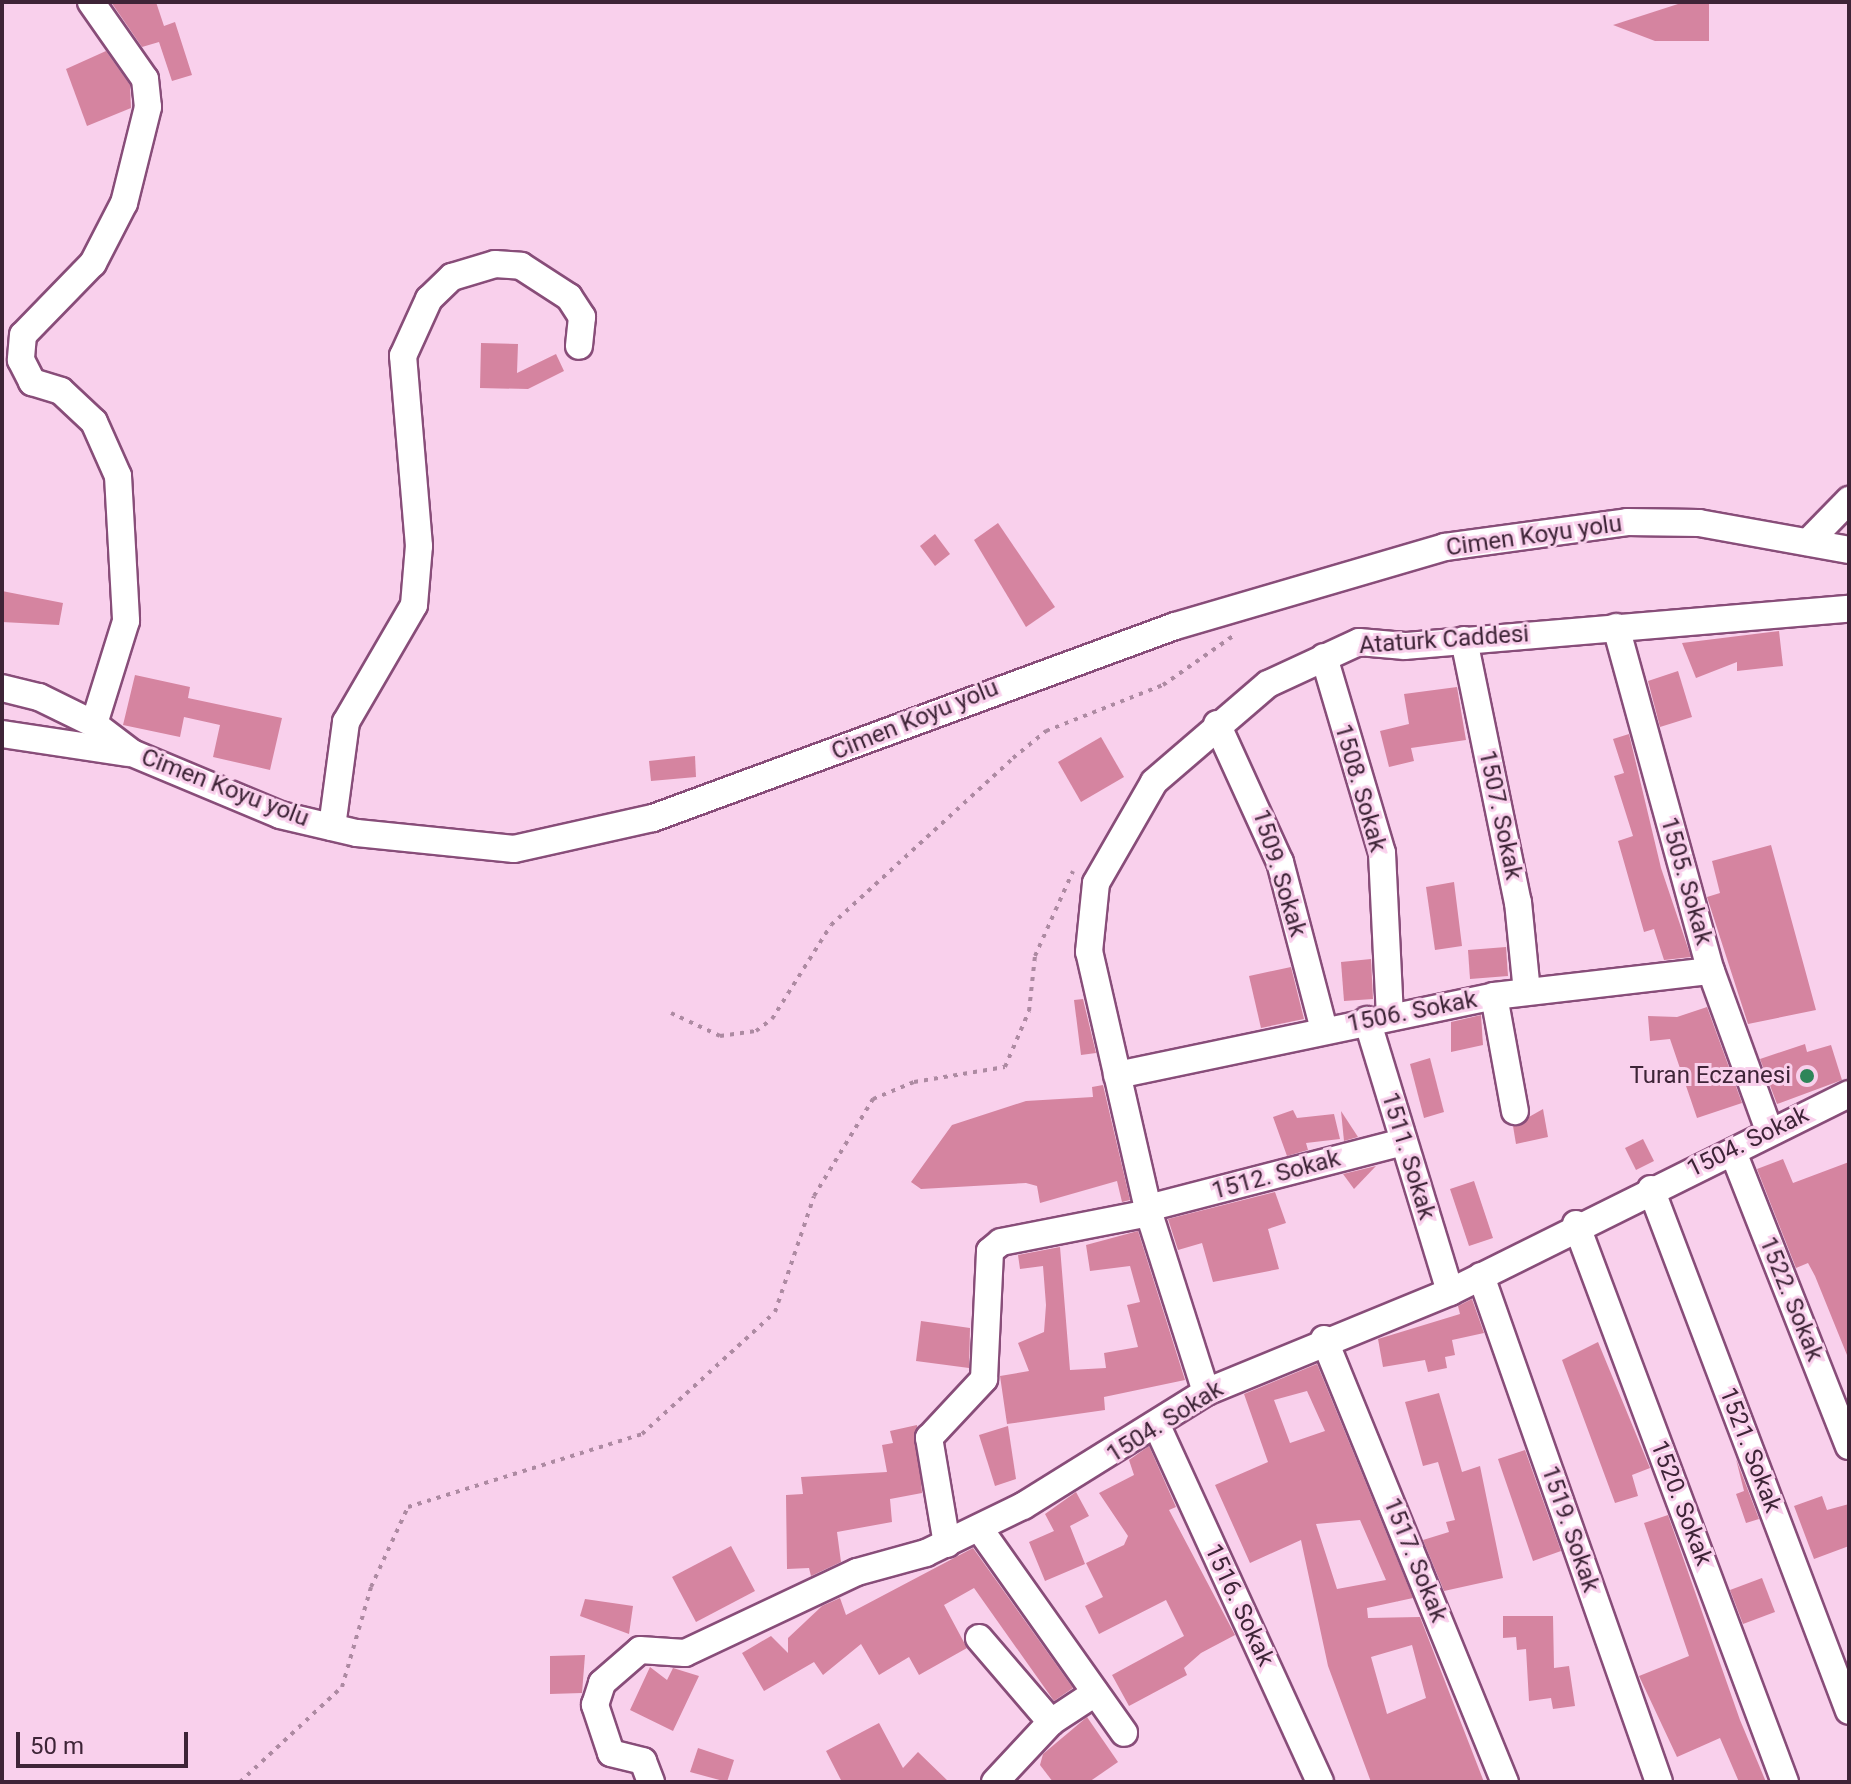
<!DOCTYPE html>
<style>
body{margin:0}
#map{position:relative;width:1851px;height:1784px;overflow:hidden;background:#f9d0ec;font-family:Roboto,sans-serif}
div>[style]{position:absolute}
.building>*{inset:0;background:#d584a0}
.path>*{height:4px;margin-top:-2px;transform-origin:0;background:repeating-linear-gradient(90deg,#ad8aa2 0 4px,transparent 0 10px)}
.roads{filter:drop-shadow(2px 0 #884d79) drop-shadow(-2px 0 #884d79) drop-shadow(0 2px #884d79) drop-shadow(0 -2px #884d79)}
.minor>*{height:26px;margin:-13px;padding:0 13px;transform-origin:13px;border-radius:13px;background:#fff}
.dots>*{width:22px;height:22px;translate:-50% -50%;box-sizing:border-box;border:4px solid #f9d0ec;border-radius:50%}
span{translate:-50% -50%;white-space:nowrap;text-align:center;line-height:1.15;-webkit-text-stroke:6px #f9d0ec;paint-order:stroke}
.street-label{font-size:24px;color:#3e2437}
.poi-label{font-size:24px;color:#3e2437}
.right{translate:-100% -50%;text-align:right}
.frame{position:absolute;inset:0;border:4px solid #3e2437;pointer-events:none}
.scale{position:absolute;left:16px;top:1732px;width:172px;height:36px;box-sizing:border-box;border:4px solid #3e2437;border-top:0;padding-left:10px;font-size:24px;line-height:28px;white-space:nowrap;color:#3e2437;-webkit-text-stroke:6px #f9d0ec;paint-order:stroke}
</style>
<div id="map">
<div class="building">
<i style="clip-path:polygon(111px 2px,156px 2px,164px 26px,175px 22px,192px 75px,172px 81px,159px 42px,142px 47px)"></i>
<i style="clip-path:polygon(1678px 4px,1709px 4px,1709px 41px,1655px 41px,1613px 25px)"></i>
<i style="clip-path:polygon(106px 51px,130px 85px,131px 108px,87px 126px,66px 69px)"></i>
<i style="clip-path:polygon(481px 343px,518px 344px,517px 373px,556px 354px,564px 371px,528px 389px,480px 388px)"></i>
<i style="clip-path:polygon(998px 523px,1055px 607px,1026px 627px,974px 540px)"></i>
<i style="clip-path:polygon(935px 534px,950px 554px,935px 566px,920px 546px)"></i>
<i style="clip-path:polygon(2px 591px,63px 603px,59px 625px,2px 622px)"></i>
<i style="clip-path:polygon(1779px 631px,1783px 666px,1737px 671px,1737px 662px,1696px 678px,1682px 643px)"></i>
<i style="clip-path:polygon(1678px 671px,1692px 717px,1660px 727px,1648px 681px)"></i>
<i style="clip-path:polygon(135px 675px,190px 687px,188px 698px,282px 718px,270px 770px,213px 757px,220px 725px,184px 717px,180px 737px,123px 725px)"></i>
<i style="clip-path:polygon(1457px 687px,1466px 740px,1411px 748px,1414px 761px,1389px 767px,1380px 731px,1409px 724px,1404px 694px)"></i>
<i style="clip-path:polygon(1629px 734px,1661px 868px,1691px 957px,1664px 960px,1654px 929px,1644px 932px,1618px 841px,1633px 836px,1614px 776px,1624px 773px,1613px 739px)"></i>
<i style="clip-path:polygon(1101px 737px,1124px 777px,1081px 802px,1058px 762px)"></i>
<i style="clip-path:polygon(695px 756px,696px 777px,651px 781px,649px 761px)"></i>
<i style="clip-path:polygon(1771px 845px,1816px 1010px,1748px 1024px,1707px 897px,1720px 893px,1712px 861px)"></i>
<i style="clip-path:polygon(1454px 882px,1462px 946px,1435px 950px,1426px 887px)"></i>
<i style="clip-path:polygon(1506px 947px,1508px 976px,1470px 979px,1468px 950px)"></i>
<i style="clip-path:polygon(1371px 959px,1373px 999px,1344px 1001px,1341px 962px)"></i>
<i style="clip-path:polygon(1291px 967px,1304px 1019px,1261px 1028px,1249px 976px)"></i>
<i style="clip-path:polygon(1083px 999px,1096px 1053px,1081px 1055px,1074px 1000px)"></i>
<i style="clip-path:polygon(1707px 1007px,1742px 1103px,1697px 1118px,1670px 1039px,1650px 1041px,1648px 1016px,1677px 1017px)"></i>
<i style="clip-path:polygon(1481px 1015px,1483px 1045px,1451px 1052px,1451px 1022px)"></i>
<i style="clip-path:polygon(1805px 1044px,1807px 1052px,1831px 1045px,1842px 1080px,1777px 1104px,1760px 1059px)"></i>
<i style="clip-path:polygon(1430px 1058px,1444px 1112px,1424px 1118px,1410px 1064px)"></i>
<i style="clip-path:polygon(1103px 1085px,1130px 1200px,1122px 1202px,1117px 1181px,1040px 1203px,1037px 1186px,1026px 1183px,921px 1189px,911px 1182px,952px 1125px,1026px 1101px,1093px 1097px,1092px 1087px)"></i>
<i style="clip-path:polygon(1543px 1109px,1548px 1137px,1516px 1144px,1513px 1126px)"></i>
<i style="clip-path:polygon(1293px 1110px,1297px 1118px,1334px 1114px,1340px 1139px,1306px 1143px,1308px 1150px,1287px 1156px,1273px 1117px)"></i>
<i style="clip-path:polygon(1341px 1111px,1358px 1137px,1344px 1141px)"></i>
<i style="clip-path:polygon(1643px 1139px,1654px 1161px,1636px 1170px,1625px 1148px)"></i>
<i style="clip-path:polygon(1783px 1159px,1793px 1183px,1849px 1162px,1849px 1360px,1815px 1276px,1808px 1263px,1796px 1268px,1757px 1169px)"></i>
<i style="clip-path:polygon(1376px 1166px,1354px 1189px,1343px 1174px)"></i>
<i style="clip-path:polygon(1474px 1181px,1493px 1238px,1469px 1246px,1450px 1189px)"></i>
<i style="clip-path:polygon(1275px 1192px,1286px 1223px,1268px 1229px,1279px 1269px,1213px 1282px,1202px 1243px,1178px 1250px,1168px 1219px)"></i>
<i style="clip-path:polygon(1138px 1231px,1185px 1380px,1104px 1397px,1105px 1410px,1007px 1424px,1000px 1376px,1029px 1371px,1018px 1343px,1044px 1332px,1046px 1305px,1043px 1266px,1020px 1269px,1018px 1255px,1060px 1247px,1070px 1370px,1106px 1368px,1104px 1353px,1138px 1347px,1127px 1305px,1140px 1302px,1130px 1266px,1090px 1271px,1086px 1245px)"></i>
<i style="clip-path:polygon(1472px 1299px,1484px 1333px,1452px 1340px,1455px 1355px,1445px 1357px,1447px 1368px,1428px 1372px,1425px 1360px,1383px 1367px,1378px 1339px,1460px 1314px,1458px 1306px)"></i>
<i style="clip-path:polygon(921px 1321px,970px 1328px,969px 1368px,916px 1361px)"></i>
<i style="clip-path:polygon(1598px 1342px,1650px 1468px,1632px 1475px,1638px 1496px,1615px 1503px,1562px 1360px)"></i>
<i style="clip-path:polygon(evenodd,1317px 1364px,1413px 1598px,1367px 1608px,1368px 1618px,1420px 1617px,1484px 1782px,1371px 1782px,1328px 1666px,1301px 1540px,1250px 1563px,1215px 1485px,1268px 1462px,1244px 1394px,1317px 1364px,1307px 1391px,1325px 1431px,1290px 1443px,1274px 1400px,1307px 1391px,1317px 1364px,1360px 1520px,1386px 1580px,1337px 1589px,1316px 1524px,1360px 1520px,1317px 1364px,1412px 1645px,1426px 1698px,1387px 1714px,1371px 1657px,1412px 1645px)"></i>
<i style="clip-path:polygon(1439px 1393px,1462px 1472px,1480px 1466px,1503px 1578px,1444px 1591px,1423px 1540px,1449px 1532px,1446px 1522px,1455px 1520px,1438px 1462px,1423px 1466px,1405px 1402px)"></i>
<i style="clip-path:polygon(917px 1425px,922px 1493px,890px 1499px,892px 1522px,837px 1532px,841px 1562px,811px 1576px,809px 1568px,787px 1569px,786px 1495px,803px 1494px,801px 1477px,887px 1472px,882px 1445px,893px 1443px,890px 1431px)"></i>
<i style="clip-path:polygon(1008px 1426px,1016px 1479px,995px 1486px,979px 1435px)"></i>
<i style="clip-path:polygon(1149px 1446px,1176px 1507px,1169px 1510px,1235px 1635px,1201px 1653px,1184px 1668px,1187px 1675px,1129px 1706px,1112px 1675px,1184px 1636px,1166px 1600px,1099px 1634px,1085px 1606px,1103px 1597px,1086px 1563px,1124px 1545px,1128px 1536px,1099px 1493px,1134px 1475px,1129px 1460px)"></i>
<i style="clip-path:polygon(1525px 1450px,1561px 1551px,1533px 1561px,1498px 1459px)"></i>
<i style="clip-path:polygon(1736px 1459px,1759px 1519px,1746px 1523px,1736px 1494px,1744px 1491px)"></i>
<i style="clip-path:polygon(1076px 1492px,1089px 1516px,1070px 1526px,1085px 1564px,1045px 1581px,1029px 1542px,1054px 1531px,1045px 1514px)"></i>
<i style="clip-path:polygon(1822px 1496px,1827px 1510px,1849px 1504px,1849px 1546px,1814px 1559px,1794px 1506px)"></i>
<i style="clip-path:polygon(1668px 1515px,1740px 1720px,1766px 1782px,1739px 1782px,1720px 1738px,1677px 1757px,1639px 1676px,1689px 1656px,1644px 1523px)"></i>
<i style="clip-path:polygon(731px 1546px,755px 1591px,696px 1622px,672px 1577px)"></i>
<i style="clip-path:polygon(973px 1548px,1073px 1688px,1054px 1701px,974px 1588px,944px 1605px,967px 1648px,919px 1675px,909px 1657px,879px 1675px,861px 1644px,823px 1675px,814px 1662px,764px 1691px,742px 1653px,771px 1636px,788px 1653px,788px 1638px,822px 1606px,840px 1598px,846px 1615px)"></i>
<i style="clip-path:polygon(1762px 1578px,1775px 1612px,1743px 1624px,1730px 1590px)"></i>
<i style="clip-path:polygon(585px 1599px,633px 1606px,629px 1634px,580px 1616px)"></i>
<i style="clip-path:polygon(1503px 1616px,1553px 1616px,1554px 1668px,1569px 1666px,1575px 1706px,1553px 1709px,1551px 1698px,1529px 1701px,1526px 1649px,1517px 1650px,1516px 1637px,1503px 1638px)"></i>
<i style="clip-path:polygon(585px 1655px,582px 1693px,550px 1694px,550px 1656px)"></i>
<i style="clip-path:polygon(650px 1667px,667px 1680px,673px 1668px,699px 1676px,673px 1731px,630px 1710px)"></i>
<i style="clip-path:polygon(1087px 1717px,1118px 1762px,1089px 1782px,1053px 1782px,1040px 1765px,1043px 1754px)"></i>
<i style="clip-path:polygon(879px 1723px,903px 1768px,918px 1752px,949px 1782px,842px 1782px,826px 1751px)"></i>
<i style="clip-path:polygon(698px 1748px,734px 1760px,727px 1782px,690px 1772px)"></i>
</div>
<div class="path">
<i style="left:671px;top:1013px;width:54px;rotate:25.1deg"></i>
<i style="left:720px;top:1036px;width:36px;rotate:-8deg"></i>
<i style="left:756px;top:1031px;width:20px;rotate:-37deg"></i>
<i style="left:772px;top:1019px;width:111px;rotate:-57.9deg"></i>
<i style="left:831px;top:925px;width:247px;rotate:-42.5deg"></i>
<i style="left:1013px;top:758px;width:43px;rotate:-39.3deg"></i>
<i style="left:1046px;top:731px;width:126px;rotate:-21.5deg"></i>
<i style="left:1163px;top:685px;width:85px;rotate:-35deg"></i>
<i style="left:240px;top:1782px;width:139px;rotate:-43deg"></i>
<i style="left:342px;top:1687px;width:104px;rotate:-73.8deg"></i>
<i style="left:371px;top:1587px;width:88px;rotate:-65.2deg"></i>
<i style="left:408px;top:1507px;width:245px;rotate:-17.3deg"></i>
<i style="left:642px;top:1434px;width:180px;rotate:-42.5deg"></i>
<i style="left:775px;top:1312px;width:122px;rotate:-71.4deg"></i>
<i style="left:814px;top:1196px;width:114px;rotate:-58.7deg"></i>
<i style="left:873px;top:1099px;width:44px;rotate:-22.5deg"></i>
<i style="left:914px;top:1082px;width:92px;rotate:-9.4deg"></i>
<i style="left:1005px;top:1067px;width:61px;rotate:-66.8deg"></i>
<i style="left:1029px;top:1011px;width:55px;rotate:-83.8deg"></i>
<i style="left:1035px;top:956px;width:93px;rotate:-65.9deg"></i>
</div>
<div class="roads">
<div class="minor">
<i style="left:91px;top:2px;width:94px;rotate:55deg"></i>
<i style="left:145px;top:79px;width:28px;rotate:84deg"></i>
<i style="left:148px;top:107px;width:99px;rotate:104deg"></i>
<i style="left:124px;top:203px;width:68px;rotate:117.3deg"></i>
<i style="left:93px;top:263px;width:100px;rotate:134.2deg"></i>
<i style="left:23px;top:335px;width:25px;rotate:95deg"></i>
<i style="left:21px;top:360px;width:25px;rotate:63deg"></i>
<i style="left:32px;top:382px;width:30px;rotate:17deg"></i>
<i style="left:61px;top:391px;width:45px;rotate:43.2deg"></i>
<i style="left:94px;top:422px;width:59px;rotate:66deg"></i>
<i style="left:118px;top:476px;width:145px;rotate:86.8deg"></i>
<i style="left:126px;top:621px;width:108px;rotate:107.3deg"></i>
<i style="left:1808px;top:542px;width:59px;rotate:-45.7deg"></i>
<i style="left:1616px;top:627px;width:357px;rotate:74.6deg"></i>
<i style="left:1711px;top:971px;width:169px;rotate:70deg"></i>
<i style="left:1464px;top:640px;width:268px;rotate:78.4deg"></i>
<i style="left:1518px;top:902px;width:90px;rotate:84.3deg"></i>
<i style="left:1324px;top:657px;width:204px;rotate:73.5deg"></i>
<i style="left:1382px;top:853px;width:164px;rotate:87.2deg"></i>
<i style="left:2px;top:688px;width:38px;rotate:14deg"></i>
<i style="left:39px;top:697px;width:61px;rotate:26.1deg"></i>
<i style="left:94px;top:724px;width:48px;rotate:37.3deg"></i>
<i style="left:132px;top:753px;width:160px;rotate:22.7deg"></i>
<i style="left:280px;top:815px;width:79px;rotate:13.2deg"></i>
<i style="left:357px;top:833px;width:158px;rotate:5.8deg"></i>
<i style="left:514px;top:849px;width:142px;rotate:-12.6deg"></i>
<i style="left:653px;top:818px;width:556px;rotate:-20.19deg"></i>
<i style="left:1175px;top:626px;width:281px;rotate:-16.3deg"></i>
<i style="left:1445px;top:547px;width:184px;rotate:-7.8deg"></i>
<i style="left:1627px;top:522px;width:72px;rotate:0.8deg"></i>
<i style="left:1699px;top:523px;width:152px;rotate:10.2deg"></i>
<i style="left:1217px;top:724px;width:152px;rotate:65.5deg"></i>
<i style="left:1280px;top:862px;width:174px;rotate:75.3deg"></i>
<i style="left:2px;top:734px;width:127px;rotate:8.6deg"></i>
<i style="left:332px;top:827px;width:106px;rotate:-82.4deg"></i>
<i style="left:346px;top:722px;width:135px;rotate:-59.8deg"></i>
<i style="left:414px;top:605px;width:59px;rotate:-85.2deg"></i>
<i style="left:419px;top:546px;width:191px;rotate:-94.8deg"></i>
<i style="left:403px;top:356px;width:63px;rotate:-65.5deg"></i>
<i style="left:429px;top:299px;width:32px;rotate:-44deg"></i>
<i style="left:452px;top:277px;width:45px;rotate:-16.8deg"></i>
<i style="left:495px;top:264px;width:26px;rotate:4deg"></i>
<i style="left:521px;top:266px;width:57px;rotate:32.9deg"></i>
<i style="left:569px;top:297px;width:24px;rotate:57deg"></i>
<i style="left:582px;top:317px;width:29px;rotate:96deg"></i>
<i style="left:1494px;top:996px;width:117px;rotate:79.7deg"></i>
<i style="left:1367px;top:1020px;width:284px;rotate:73deg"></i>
<i style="left:1117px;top:1075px;width:385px;rotate:-11.8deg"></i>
<i style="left:1494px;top:996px;width:218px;rotate:-6.6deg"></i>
<i style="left:1733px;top:1152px;width:316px;rotate:68.5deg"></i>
<i style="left:1651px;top:1189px;width:558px;rotate:69.23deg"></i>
<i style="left:1148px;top:1208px;width:264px;rotate:-14.5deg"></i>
<i style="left:1576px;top:1224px;width:596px;rotate:69.47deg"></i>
<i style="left:1481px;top:1276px;width:536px;rotate:70.62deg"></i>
<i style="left:1324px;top:1339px;width:479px;rotate:67.8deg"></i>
<i style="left:1206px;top:1392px;width:188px;rotate:-107.7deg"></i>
<i style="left:1149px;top:1213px;width:268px;rotate:-102.9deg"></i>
<i style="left:1089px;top:952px;width:69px;rotate:-84.2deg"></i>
<i style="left:1096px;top:883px;width:116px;rotate:-60.1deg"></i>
<i style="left:1154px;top:782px;width:150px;rotate:-40.7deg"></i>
<i style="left:1268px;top:684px;width:100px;rotate:-24.8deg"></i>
<i style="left:1359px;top:642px;width:46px;rotate:5deg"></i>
<i style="left:1405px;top:646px;width:446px;rotate:-4.8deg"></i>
<i style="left:1158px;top:1428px;width:389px;rotate:65.4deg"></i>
<i style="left:979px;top:1528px;width:251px;rotate:54.7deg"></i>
<i style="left:947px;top:1544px;width:108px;rotate:-99.6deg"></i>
<i style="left:929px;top:1438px;width:81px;rotate:-47deg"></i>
<i style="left:984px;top:1379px;width:128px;rotate:-87.3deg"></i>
<i style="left:990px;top:1251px;width:14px;rotate:-39deg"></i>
<i style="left:1001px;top:1242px;width:151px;rotate:-11.1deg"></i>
<i style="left:979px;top:1638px;width:111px;rotate:49.4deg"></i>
<i style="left:651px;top:1782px;width:22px;rotate:-111deg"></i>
<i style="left:643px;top:1761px;width:33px;rotate:-166deg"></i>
<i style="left:611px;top:1753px;width:51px;rotate:-108.4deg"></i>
<i style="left:595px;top:1705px;width:23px;rotate:-72deg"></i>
<i style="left:602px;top:1683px;width:50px;rotate:-41deg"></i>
<i style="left:640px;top:1650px;width:45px;rotate:3.8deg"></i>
<i style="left:685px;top:1653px;width:190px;rotate:-25.2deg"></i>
<i style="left:857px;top:1572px;width:72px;rotate:-15.4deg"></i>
<i style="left:926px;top:1553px;width:108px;rotate:-25.9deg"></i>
<i style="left:1023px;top:1506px;width:216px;rotate:-31.9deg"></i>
<i style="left:1206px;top:1392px;width:264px;rotate:-22.3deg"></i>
<i style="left:1450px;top:1292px;width:445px;rotate:-26.4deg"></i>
<i style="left:995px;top:1782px;width:82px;rotate:-47deg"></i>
<i style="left:1051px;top:1722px;width:53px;rotate:-33.4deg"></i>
</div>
</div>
<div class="dots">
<i style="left:1807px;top:1076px;background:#2f8559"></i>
</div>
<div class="street-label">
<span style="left:1534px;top:536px;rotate:-8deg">Cimen Koyu yolu</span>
<span style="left:1444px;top:640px;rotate:-4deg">Ataturk Caddesi</span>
<span style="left:915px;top:720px;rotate:-22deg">Cimen Koyu yolu</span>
<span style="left:225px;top:788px;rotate:21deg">Cimen Koyu yolu</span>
<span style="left:1360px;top:788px;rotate:74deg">1508. Sokak</span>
<span style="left:1500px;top:815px;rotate:78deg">1507. Sokak</span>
<span style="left:1279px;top:873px;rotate:73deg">1509. Sokak</span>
<span style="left:1686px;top:881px;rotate:74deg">1505. Sokak</span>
<span style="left:1412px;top:1012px;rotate:-11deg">1506. Sokak</span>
<span style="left:1748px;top:1142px;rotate:-26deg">1504. Sokak</span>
<span style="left:1408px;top:1156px;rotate:73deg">1511. Sokak</span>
<span style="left:1276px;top:1175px;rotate:-15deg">1512. Sokak</span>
<span style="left:1791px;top:1299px;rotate:68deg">1522. Sokak</span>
<span style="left:1165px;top:1422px;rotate:-32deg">1504. Sokak</span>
<span style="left:1750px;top:1450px;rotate:69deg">1521. Sokak</span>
<span style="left:1681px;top:1503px;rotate:69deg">1520. Sokak</span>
<span style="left:1570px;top:1529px;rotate:71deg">1519. Sokak</span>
<span style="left:1415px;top:1560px;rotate:68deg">1517. Sokak</span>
<span style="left:1239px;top:1605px;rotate:65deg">1516. Sokak</span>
</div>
<div class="poi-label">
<span class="right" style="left:1791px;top:1076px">Turan Eczanesi</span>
</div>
<div class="frame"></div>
<div class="scale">50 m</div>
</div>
